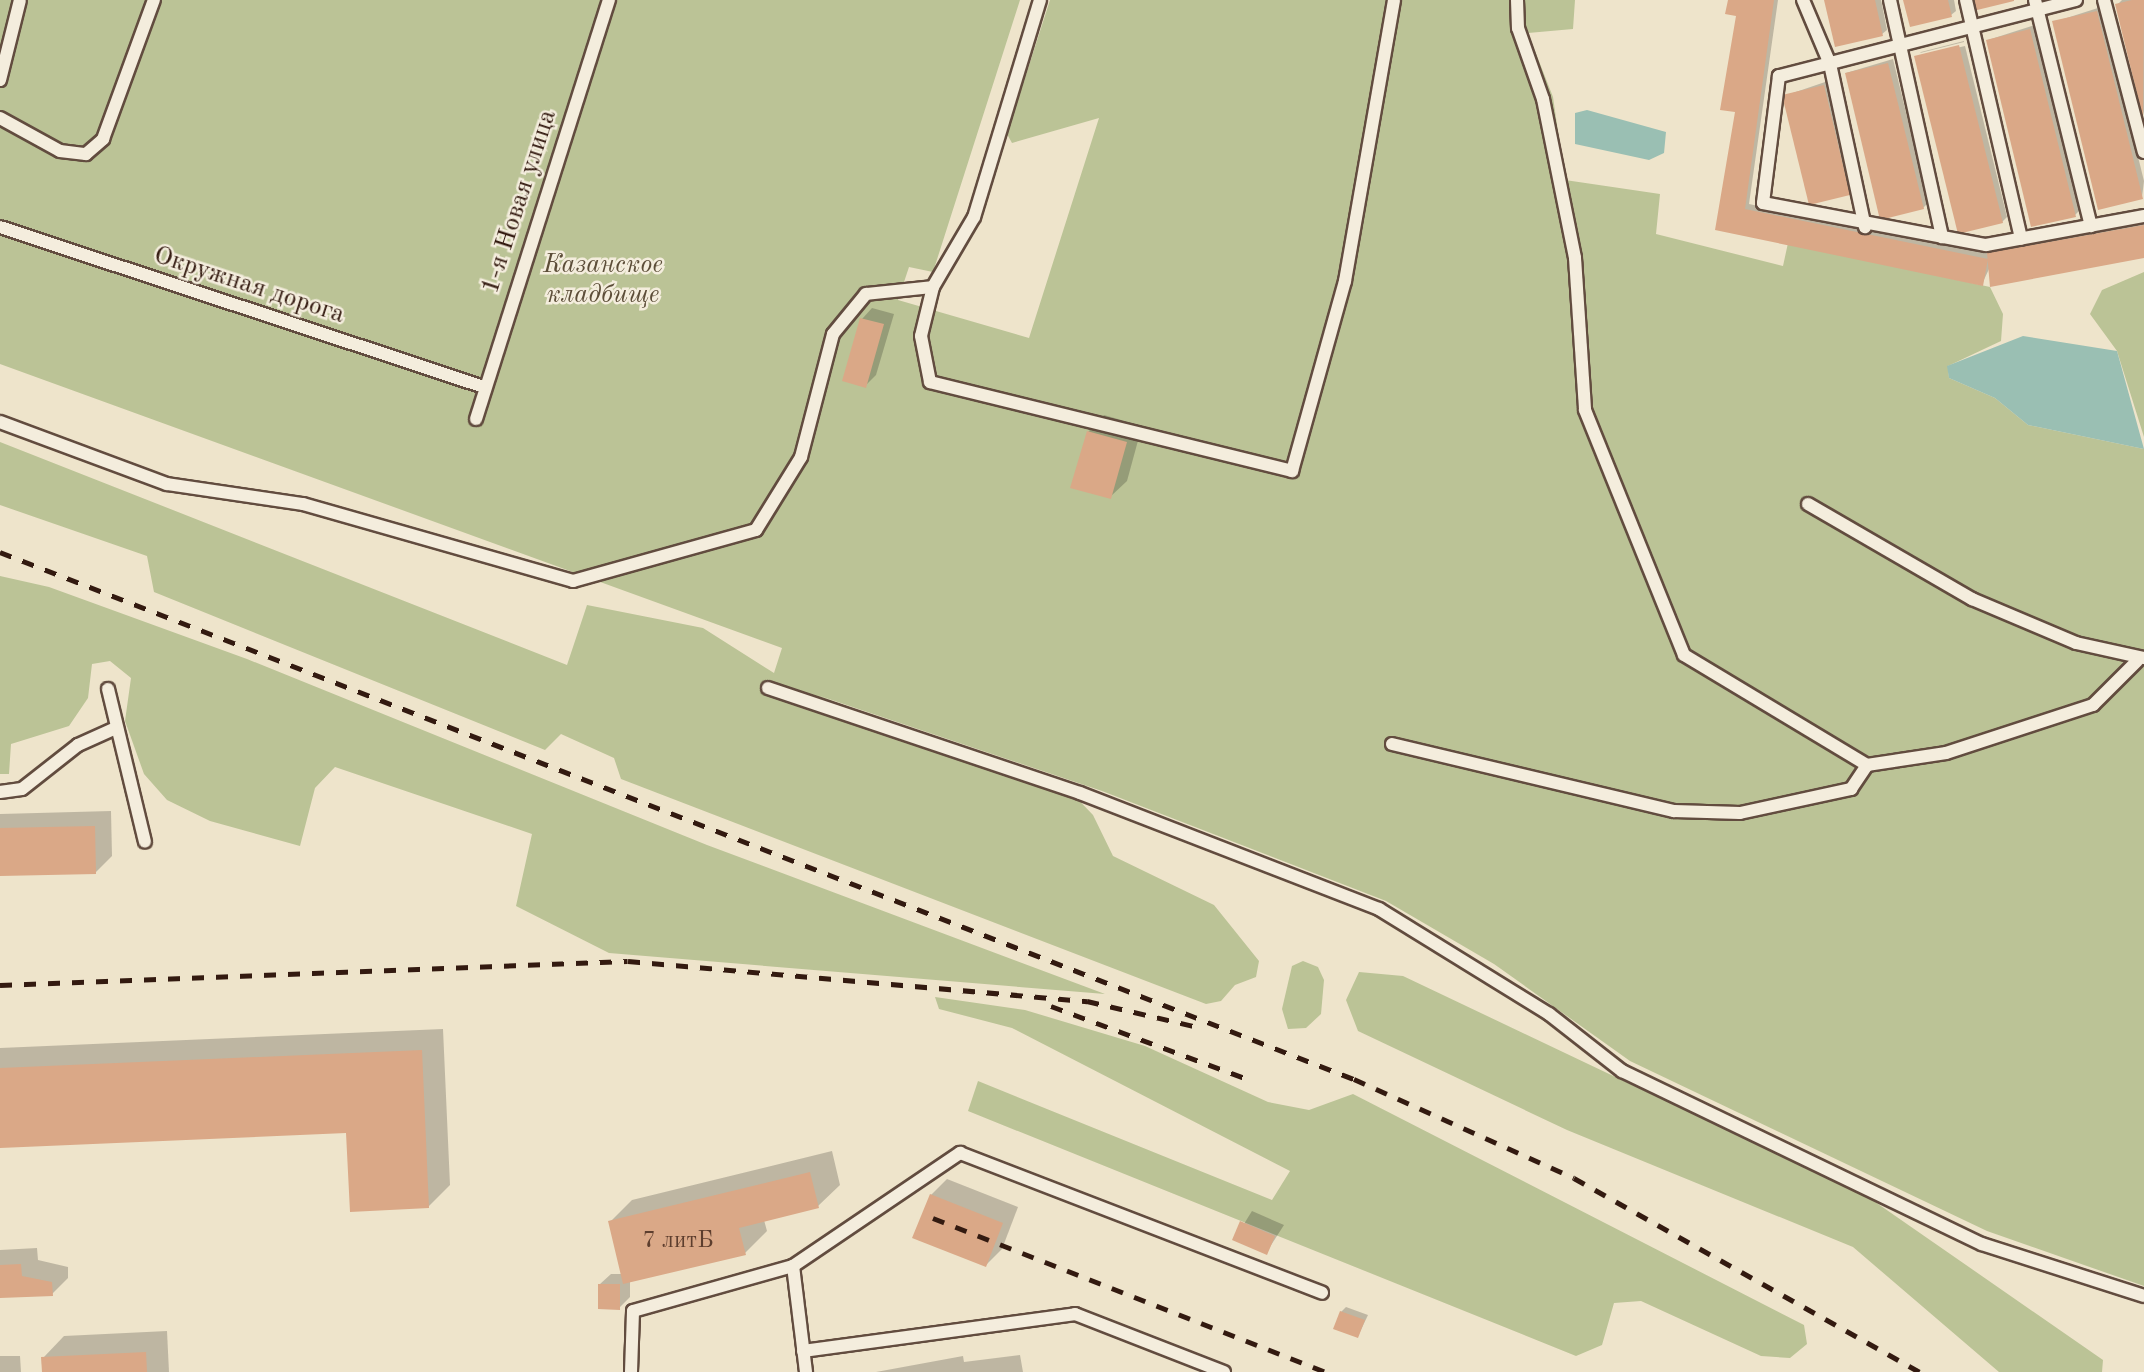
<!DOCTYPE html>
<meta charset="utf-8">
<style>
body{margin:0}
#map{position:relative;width:2144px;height:1372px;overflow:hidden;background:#eee4cb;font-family:"Old Standard TT",serif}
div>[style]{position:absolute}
.green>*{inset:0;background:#bbc396}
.water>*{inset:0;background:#9abfb3}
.shadow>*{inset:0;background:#0003}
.building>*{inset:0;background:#daa887}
.roads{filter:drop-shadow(2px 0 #624c3f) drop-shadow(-2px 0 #624c3f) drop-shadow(0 2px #624c3f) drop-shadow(0 -2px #624c3f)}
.service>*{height:12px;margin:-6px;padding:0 6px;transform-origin:6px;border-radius:6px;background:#f4eddd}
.rail>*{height:5px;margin-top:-2.5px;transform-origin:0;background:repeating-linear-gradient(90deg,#331a10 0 12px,transparent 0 24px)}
span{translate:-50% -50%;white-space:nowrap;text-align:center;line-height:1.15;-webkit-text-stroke:5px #f4eddd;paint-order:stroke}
.number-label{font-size:23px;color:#5d3e2e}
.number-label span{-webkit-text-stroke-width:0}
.street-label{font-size:26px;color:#331a10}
.park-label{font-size:26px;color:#5c4d38;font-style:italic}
</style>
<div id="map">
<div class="green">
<i style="clip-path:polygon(0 0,1020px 0,933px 272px,909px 267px,898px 300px,1029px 338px,1099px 118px,1012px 143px,1007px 134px,1050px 0,1575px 0,1573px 29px,1528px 33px,1553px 97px,1565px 180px,1660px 194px,1656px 234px,1783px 266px,1788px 243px,1990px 287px,2003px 314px,2001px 341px,1948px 366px,1949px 378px,1995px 398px,2028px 425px,2144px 449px,2144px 1286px,1987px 1231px,1630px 1061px,1494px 964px,1386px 901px,1102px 791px,817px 695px,1069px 790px,1093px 815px,1113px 856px,1214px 905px,1259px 961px,1256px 977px,1235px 985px,1221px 1001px,1206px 1004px,621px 779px,614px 758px,561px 734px,545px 750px,154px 592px,147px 556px,0 505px,0 442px,567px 665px,587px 605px,703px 628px,774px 673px,782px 648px,0 364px)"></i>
<i style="clip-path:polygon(2144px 272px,2144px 437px,2117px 351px,2090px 314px,2102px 290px)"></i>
<i style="clip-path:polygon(0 576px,49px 587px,247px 659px,707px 845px,1105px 994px,609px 953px,516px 906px,532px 834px,335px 767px,315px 788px,300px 846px,210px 821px,167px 800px,144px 774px,125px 721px,131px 678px,110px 661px,92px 664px,88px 698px,69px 726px,11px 744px,9px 774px,0 774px)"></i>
<i style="clip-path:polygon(1303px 961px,1318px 967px,1324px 980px,1321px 1014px,1306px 1028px,1288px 1029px,1282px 1009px,1292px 966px)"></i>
<i style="clip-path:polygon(1359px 972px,1403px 976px,1868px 1197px,2103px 1360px,2102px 1372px,1999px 1372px,1853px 1247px,1567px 1130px,1358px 1031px,1346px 1000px)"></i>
<i style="clip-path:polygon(935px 997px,1025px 1010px,1145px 1046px,1268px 1102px,1309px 1110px,1353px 1094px,1804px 1325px,1807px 1344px,1790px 1358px,1761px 1356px,1641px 1301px,1614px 1303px,1602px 1345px,1576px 1356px,968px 1111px,978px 1081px,1272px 1200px,1290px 1171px,1012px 1028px,939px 1009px)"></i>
</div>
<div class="water">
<i style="clip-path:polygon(1587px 110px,1666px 132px,1664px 153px,1649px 160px,1575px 144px,1575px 113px)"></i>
<i style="clip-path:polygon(2023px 336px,2117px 351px,2144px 449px,2028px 425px,1995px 398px,1949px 378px,1947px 366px)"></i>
</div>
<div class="shadow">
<i style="clip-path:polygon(1730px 0,1778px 0,1749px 204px,1989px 254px,2144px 222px,2144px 256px,1989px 269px,1982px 284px,1717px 229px,1737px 111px,1738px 14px)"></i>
<i style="clip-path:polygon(1826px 0,1881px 0,1887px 30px,1882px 34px)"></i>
<i style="clip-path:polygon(1905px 0,1954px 0,1956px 11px,1951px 15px)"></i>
<i style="clip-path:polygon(2122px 0,2144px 0,2144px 115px,2117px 5px)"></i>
<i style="clip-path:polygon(2101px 7px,2144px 181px,2142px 197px,2054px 22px)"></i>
<i style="clip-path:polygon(2035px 25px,2080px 210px,2075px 215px,1988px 40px)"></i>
<i style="clip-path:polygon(1964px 41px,1964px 42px,1920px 53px,1921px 52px)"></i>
<i style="clip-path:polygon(1965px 46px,2007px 217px,2002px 222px,1916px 57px)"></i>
<i style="clip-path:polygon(1893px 59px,1928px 203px,1923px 208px,1846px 73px)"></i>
<i style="clip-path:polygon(1828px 81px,1854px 188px,1849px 193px,1784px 96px)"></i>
<i style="clip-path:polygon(872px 308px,894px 314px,876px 375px,865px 386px,862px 319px)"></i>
<i style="clip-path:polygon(1104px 415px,1142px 426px,1127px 481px,1110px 497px,1088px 432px)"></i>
<i style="clip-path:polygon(111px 811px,112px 856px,95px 873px,0 875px,0 814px)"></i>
<i style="clip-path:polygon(443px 1029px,450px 1185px,428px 1207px,348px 1132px,0 1146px,0 1048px)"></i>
<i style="clip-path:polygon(832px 1151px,840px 1185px,818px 1206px,764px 1220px,767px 1231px,745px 1253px,630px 1281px,630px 1297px,619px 1308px,600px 1284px,611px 1274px,623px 1274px,610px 1222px,632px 1200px)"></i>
<i style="clip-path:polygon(947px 1179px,1018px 1207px,1002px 1249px,986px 1265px,931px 1195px)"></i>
<i style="clip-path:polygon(1252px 1211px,1284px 1225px,1266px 1253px,1234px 1240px)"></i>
<i style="clip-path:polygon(37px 1248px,38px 1260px,68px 1267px,68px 1278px,52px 1294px,0 1296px,0 1250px)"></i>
<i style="clip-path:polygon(1346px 1307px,1368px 1315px,1358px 1336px,1341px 1312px)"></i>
<i style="clip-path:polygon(167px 1331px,169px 1372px,43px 1372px,43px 1358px,64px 1336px)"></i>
<i style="clip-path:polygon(1020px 1355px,1023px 1372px,876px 1372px,963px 1356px,964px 1362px)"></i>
<i style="clip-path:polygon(0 1356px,20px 1356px,21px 1372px,0 1372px)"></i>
</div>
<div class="building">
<i style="clip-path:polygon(1728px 0,1774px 0,1745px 209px,1988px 259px,1983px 286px,1715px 230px,1735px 112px,1720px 110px,1736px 16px,1725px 14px)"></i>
<i style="clip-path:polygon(1824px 0,1875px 0,1883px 36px,1835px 47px)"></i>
<i style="clip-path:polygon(1903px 0,1948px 0,1952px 17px,1910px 27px)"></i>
<i style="clip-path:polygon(1970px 0,2014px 0,2014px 1px,1973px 11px)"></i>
<i style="clip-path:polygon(2132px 0,2144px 0,2143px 118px,2115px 4px)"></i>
<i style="clip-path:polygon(2097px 11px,2143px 199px,2098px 210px,2052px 21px)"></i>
<i style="clip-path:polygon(2030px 29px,2076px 217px,2031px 227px,1986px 40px)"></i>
<i style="clip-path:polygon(1959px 45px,2003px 223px,1958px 234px,1914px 56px)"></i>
<i style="clip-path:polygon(1888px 63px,1924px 209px,1880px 220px,1845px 73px)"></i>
<i style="clip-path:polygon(1824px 85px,1850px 195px,1809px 205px,1782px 95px)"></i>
<i style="clip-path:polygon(2144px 225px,2144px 258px,1990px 287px,1987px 253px)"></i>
<i style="clip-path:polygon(860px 318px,884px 324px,866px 388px,842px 381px)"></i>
<i style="clip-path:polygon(1087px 431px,1127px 442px,1111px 499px,1070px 488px)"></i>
<i style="clip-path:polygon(95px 826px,96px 874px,0 876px,0 828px)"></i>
<i style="clip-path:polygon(422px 1050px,429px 1208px,350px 1212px,346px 1133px,0 1148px,0 1068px)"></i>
<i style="clip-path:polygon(810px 1172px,819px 1208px,739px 1228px,746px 1255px,623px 1284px,608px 1221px)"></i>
<i style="clip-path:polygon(930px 1194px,1003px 1223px,986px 1267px,912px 1238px)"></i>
<i style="clip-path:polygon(1240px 1221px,1275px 1236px,1267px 1255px,1232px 1240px)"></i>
<i style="clip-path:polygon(21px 1264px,22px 1276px,52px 1282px,53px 1296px,0 1298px,0 1265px)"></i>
<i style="clip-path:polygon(598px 1284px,620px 1284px,620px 1310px,598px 1309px)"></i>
<i style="clip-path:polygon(1340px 1311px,1365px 1320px,1358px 1338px,1333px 1329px)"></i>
<i style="clip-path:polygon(146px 1352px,147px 1372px,42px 1372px,41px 1357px)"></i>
</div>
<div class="roads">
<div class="service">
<i style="left:1040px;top:0;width:227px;rotate:106.9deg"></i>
<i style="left:974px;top:217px;width:81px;rotate:120.4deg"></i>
<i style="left:933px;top:287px;width:50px;rotate:103.8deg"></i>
<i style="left:921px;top:336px;width:47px;rotate:78.9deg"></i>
<i style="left:930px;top:382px;width:373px;rotate:13.8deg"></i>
<i style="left:1292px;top:471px;width:197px;rotate:-74.4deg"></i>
<i style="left:1345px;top:281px;width:285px;rotate:-80.1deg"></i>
<i style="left:1517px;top:0;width:28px;rotate:88deg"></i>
<i style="left:1518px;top:28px;width:75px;rotate:70.6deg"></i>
<i style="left:1543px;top:99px;width:162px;rotate:78.6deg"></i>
<i style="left:1575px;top:258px;width:152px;rotate:86.2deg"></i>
<i style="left:1585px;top:410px;width:264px;rotate:68deg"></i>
<i style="left:1684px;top:655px;width:214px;rotate:31deg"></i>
<i style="left:1803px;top:0;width:69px;rotate:67.1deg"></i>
<i style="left:1830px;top:64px;width:167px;rotate:77.9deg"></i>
<i style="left:1890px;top:0;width:243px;rotate:77.6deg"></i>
<i style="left:1966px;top:0;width:245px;rotate:77deg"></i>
<i style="left:2035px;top:0;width:233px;rotate:76.1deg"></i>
<i style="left:2076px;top:0;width:307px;rotate:165.6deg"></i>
<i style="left:1779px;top:76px;width:128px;rotate:97.2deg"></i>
<i style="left:1763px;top:203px;width:227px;rotate:10.7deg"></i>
<i style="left:1986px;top:245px;width:161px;rotate:-10.4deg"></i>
<i style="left:2104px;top:0;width:157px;rotate:75.3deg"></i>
<i style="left:0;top:80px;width:82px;rotate:-76deg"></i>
<i style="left:0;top:118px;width:68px;rotate:28.8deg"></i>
<i style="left:60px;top:151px;width:26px;rotate:7deg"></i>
<i style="left:86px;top:154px;width:23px;rotate:-41deg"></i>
<i style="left:103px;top:139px;width:148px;rotate:-69.9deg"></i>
<i style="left:0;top:227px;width:510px;rotate:18.29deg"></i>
<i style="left:476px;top:419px;width:440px;rotate:-72.4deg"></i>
<i style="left:0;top:422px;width:178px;rotate:20.4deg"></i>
<i style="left:167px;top:484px;width:137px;rotate:8.4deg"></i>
<i style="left:303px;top:504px;width:281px;rotate:15.9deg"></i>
<i style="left:573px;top:581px;width:190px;rotate:-15.6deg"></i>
<i style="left:756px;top:530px;width:86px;rotate:-58.3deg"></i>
<i style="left:801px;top:457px;width:127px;rotate:-75.4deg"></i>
<i style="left:833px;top:334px;width:52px;rotate:-50.5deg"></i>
<i style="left:866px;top:294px;width:67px;rotate:-6deg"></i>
<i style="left:1808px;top:504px;width:190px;rotate:30.1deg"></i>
<i style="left:1972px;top:599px;width:113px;rotate:22.9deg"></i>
<i style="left:2076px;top:643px;width:70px;rotate:12.4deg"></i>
<i style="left:768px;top:688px;width:329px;rotate:18.6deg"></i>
<i style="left:1080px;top:793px;width:321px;rotate:21.2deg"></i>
<i style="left:1379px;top:909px;width:200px;rotate:31.7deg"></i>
<i style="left:1549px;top:1014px;width:93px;rotate:38deg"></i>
<i style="left:1622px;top:1071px;width:399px;rotate:25.7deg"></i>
<i style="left:1982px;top:1244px;width:170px;rotate:17.8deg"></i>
<i style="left:108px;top:689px;width:157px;rotate:76.4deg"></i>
<i style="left:1392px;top:744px;width:290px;rotate:13.4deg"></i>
<i style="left:1674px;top:811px;width:66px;rotate:1.7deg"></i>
<i style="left:1740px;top:813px;width:114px;rotate:-12.2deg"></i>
<i style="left:1851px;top:789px;width:29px;rotate:-56deg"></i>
<i style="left:1867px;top:765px;width:80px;rotate:-8.6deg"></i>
<i style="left:1946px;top:753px;width:155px;rotate:-18.1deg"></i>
<i style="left:2093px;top:705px;width:62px;rotate:-45deg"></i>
<i style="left:0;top:792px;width:22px;rotate:-8deg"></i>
<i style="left:22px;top:789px;width:71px;rotate:-38.2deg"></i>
<i style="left:78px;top:745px;width:42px;rotate:-24.1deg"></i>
<i style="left:793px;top:1266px;width:107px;rotate:83deg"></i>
<i style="left:803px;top:1351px;width:275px;rotate:-7.7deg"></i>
<i style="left:1075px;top:1314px;width:160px;rotate:21.3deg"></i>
<i style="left:631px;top:1372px;width:61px;rotate:-88.1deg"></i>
<i style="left:633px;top:1311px;width:166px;rotate:-15.7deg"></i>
<i style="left:793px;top:1266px;width:202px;rotate:-34.1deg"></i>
<i style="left:960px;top:1153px;width:388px;rotate:21.1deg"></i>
</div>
</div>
<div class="rail">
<i style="left:0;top:552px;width:1453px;rotate:21.27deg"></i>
<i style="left:1354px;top:1079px;width:241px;rotate:24.2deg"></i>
<i style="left:1574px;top:1178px;width:396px;rotate:29.3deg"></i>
<i style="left:0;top:985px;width:628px;rotate:-2.19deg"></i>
<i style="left:628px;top:961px;width:461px;rotate:5deg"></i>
<i style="left:1087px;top:1001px;width:110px;rotate:13.2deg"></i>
<i style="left:1051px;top:1006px;width:215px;rotate:20.4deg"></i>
<i style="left:933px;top:1218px;width:422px;rotate:21.4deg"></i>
</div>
<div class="number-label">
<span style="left:678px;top:1241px">7 литБ</span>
</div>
<div class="street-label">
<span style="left:520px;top:202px;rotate:-72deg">1-я Новая улица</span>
<span style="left:249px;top:286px;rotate:18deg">Окружная дорога</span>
</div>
<div class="park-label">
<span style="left:603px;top:281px">Казанское<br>кладбище</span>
</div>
</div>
